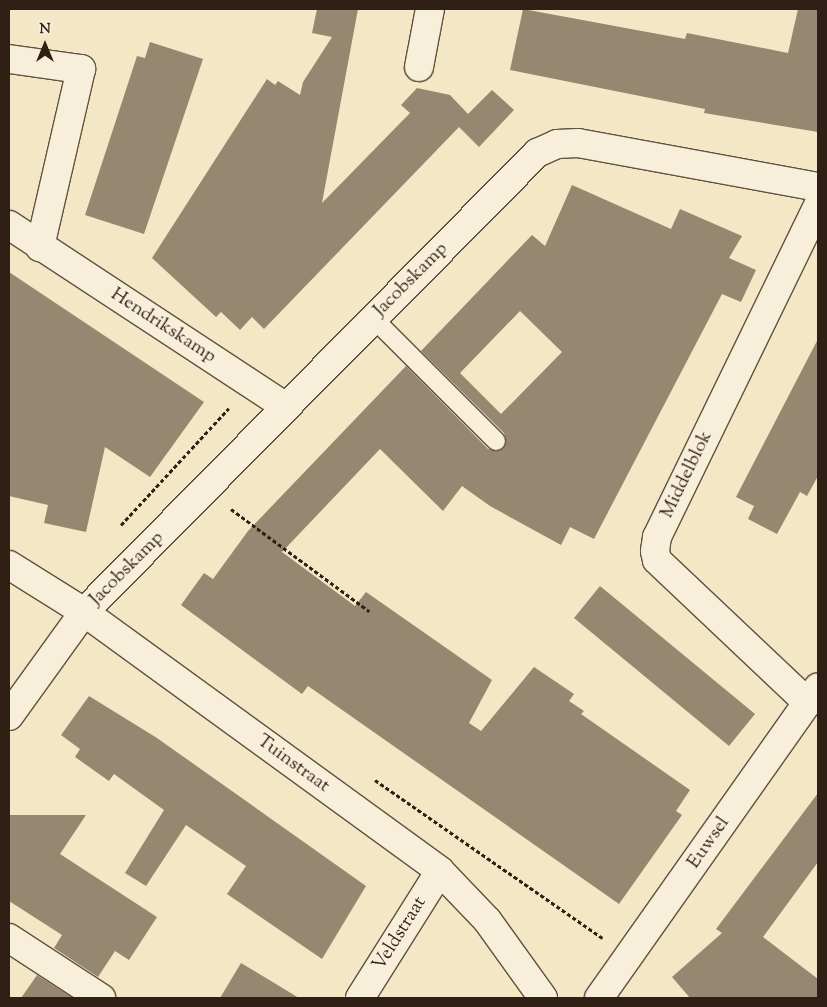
<!DOCTYPE html>
<style>
body{margin:0}
#map{position:relative;width:827px;height:1007px;overflow:hidden;background:#f4e7c6;font-family:"Sorts Mill Goudy",serif}
div>[style]{position:absolute}
.building>*{inset:0;background:#968771}
.path>*{height:3px;margin-top:-1.5px;transform-origin:0;background:repeating-linear-gradient(90deg,#301f14 0 4px,transparent 0 6.5px)}
.roads{filter:drop-shadow(1px 0 #615140) drop-shadow(-1px 0 #615140) drop-shadow(0 1px #615140) drop-shadow(0 -1px #615140)}
.lane>*{height:18px;margin:-9px;padding:0 9px;transform-origin:9px;border-radius:9px;background:#f8efda}
.street>*{height:28px;margin:-14px;padding:0 14px;transform-origin:14px;border-radius:14px;background:#f8efda}
span{translate:-50% -50%;white-space:nowrap;text-align:center;line-height:1.15;-webkit-text-stroke:4.5px #f8efda;paint-order:stroke}
.street-label{font-size:19px;color:#301f14}
.frame{position:absolute;inset:0;border:10px solid #301f14;pointer-events:none}
.north{position:absolute;left:20px;top:20px;width:50px;height:50px;-webkit-text-stroke:4px #f8efda;paint-order:stroke;rotate:0deg;font-size:14px;font-weight:700;line-height:20px;text-align:center;color:#301f14}
.north::after{content:'';display:block;margin:auto;width:18px;height:22px;background:#301f14;clip-path:polygon(50% 0,100% 100%,50% 72%,0 100%)}
</style>
<div id="map">
<div class="building">
<i style="clip-path:polygon(317px 9px,358px 9px,322px 203px,410px 113px,401px 105px,417px 88px,450px 95px,468px 114px,492px 90px,514px 110px,479px 147px,459px 127px,264px 329px,252px 317px,240px 330px,221px 312px,216px 317px,152px 258px,267px 79px,275px 85px,278px 81px,300px 95px,303px 82px,332px 37px,312px 33px)"></i>
<i style="clip-path:polygon(523px 9px,685px 39px,687px 33px,788px 53px,798px 9px,818px 9px,818px 132px,704px 113px,705px 109px,510px 70px)"></i>
<i style="clip-path:polygon(150px 42px,203px 59px,144px 234px,85px 215px,137px 56px,145px 58px)"></i>
<i style="clip-path:polygon(evenodd,572px 185px,671px 229px,680px 209px,742px 236px,729px 258px,756px 270px,741px 302px,722px 294px,594px 539px,570px 527px,561px 545px,490px 506px,462px 486px,443px 511px,380px 449px,282px 552px,355px 606px,366px 592px,492px 680px,469px 723px,481px 731px,534px 667px,574px 694px,569px 701px,584px 711px,581px 714px,690px 790px,676px 811px,682px 815px,619px 904px,308px 686px,302px 694px,181px 605px,204px 573px,213px 579px,248px 531px,406px 366px,488px 449px,498px 451px,504px 448px,506px 439px,504px 433px,421px 351px,532px 235px,545px 246px,572px 185px,520px 311px,562px 352px,501px 414px,460px 373px,520px 311px)"></i>
<i style="clip-path:polygon(9px 272px,204px 402px,150px 477px,105px 447px,86px 532px,44px 523px,48px 505px,9px 496px)"></i>
<i style="clip-path:polygon(818px 339px,818px 476px,807px 496px,800px 492px,777px 534px,748px 519px,754px 506px,736px 497px)"></i>
<i style="clip-path:polygon(600px 586px,755px 714px,729px 746px,574px 618px)"></i>
<i style="clip-path:polygon(89px 696px,157px 738px,366px 886px,322px 959px,227px 894px,246px 866px,186px 825px,146px 886px,125px 873px,164px 810px,114px 774px,109px 781px,75px 757px,80px 749px,61px 735px)"></i>
<i style="clip-path:polygon(818px 793px,818px 862px,763px 937px,818px 979px,818px 998px,690px 998px,672px 977px,722px 933px,716px 929px)"></i>
<i style="clip-path:polygon(9px 815px,86px 815px,60px 854px,157px 917px,129px 960px,115px 951px,98px 977px,54px 948px,62px 935px,9px 901px)"></i>
<i style="clip-path:polygon(241px 963px,299px 998px,220px 998px)"></i>
<i style="clip-path:polygon(37px 975px,73px 998px,21px 998px)"></i>
</div>
<div class="path">
<i style="left:231px;top:509px;width:172px;rotate:36.5deg"></i>
<i style="left:121px;top:525px;width:159px;rotate:-47.3deg"></i>
<i style="left:375px;top:780px;width:277px;rotate:34.8deg"></i>
</div>
<div class="roads">
<div class="lane">
<i style="left:373px;top:318px;width:174px;rotate:45deg"></i>
</div>
<div class="street">
<i style="left:9px;top:59px;width:73px;rotate:7.9deg"></i>
<i style="left:81px;top:69px;width:183px;rotate:103deg"></i>
<i style="left:419px;top:67px;width:59px;rotate:-79.3deg"></i>
<i style="left:9px;top:225px;width:330px;rotate:33.3deg"></i>
<i style="left:9px;top:565px;width:89px;rotate:32.1deg"></i>
<i style="left:84px;top:612px;width:440px;rotate:36deg"></i>
<i style="left:440px;top:871px;width:68px;rotate:46.2deg"></i>
<i style="left:487px;top:920px;width:96px;rotate:54.3deg"></i>
<i style="left:808px;top:703px;width:208px;rotate:-136.6deg"></i>
<i style="left:657px;top:560px;width:9px;rotate:-103deg"></i>
<i style="left:655px;top:551px;width:14px;rotate:-82deg"></i>
<i style="left:657px;top:537px;width:369px;rotate:-64.1deg"></i>
<i style="left:9px;top:716px;width:128px;rotate:-54.2deg"></i>
<i style="left:84px;top:612px;width:645px;rotate:-45.38deg"></i>
<i style="left:537px;top:153px;width:22px;rotate:-24deg"></i>
<i style="left:557px;top:144px;width:21px;rotate:-3deg"></i>
<i style="left:578px;top:143px;width:244px;rotate:10.4deg"></i>
<i style="left:9px;top:938px;width:110px;rotate:33.1deg"></i>
<i style="left:360px;top:998px;width:150px;rotate:-57.8deg"></i>
<i style="left:599px;top:998px;width:380px;rotate:-54.8deg"></i>
</div>
</div>
<div class="street-label">
<span style="left:411px;top:280px;rotate:-45deg">Jacobskamp</span>
<span style="left:163px;top:326px;rotate:33deg">Hendrikskamp</span>
<span style="left:687px;top:475px;rotate:-64deg">Middelblok</span>
<span style="left:127px;top:569px;rotate:-45deg">Jacobskamp</span>
<span style="left:293px;top:764px;rotate:36deg">Tuinstraat</span>
<span style="left:709px;top:843px;rotate:-55deg">Euwsel</span>
<span style="left:400px;top:934px;rotate:-58deg">Veldstraat</span>
</div>
<div class="frame"></div>
<div class="north">N</div>
</div>
